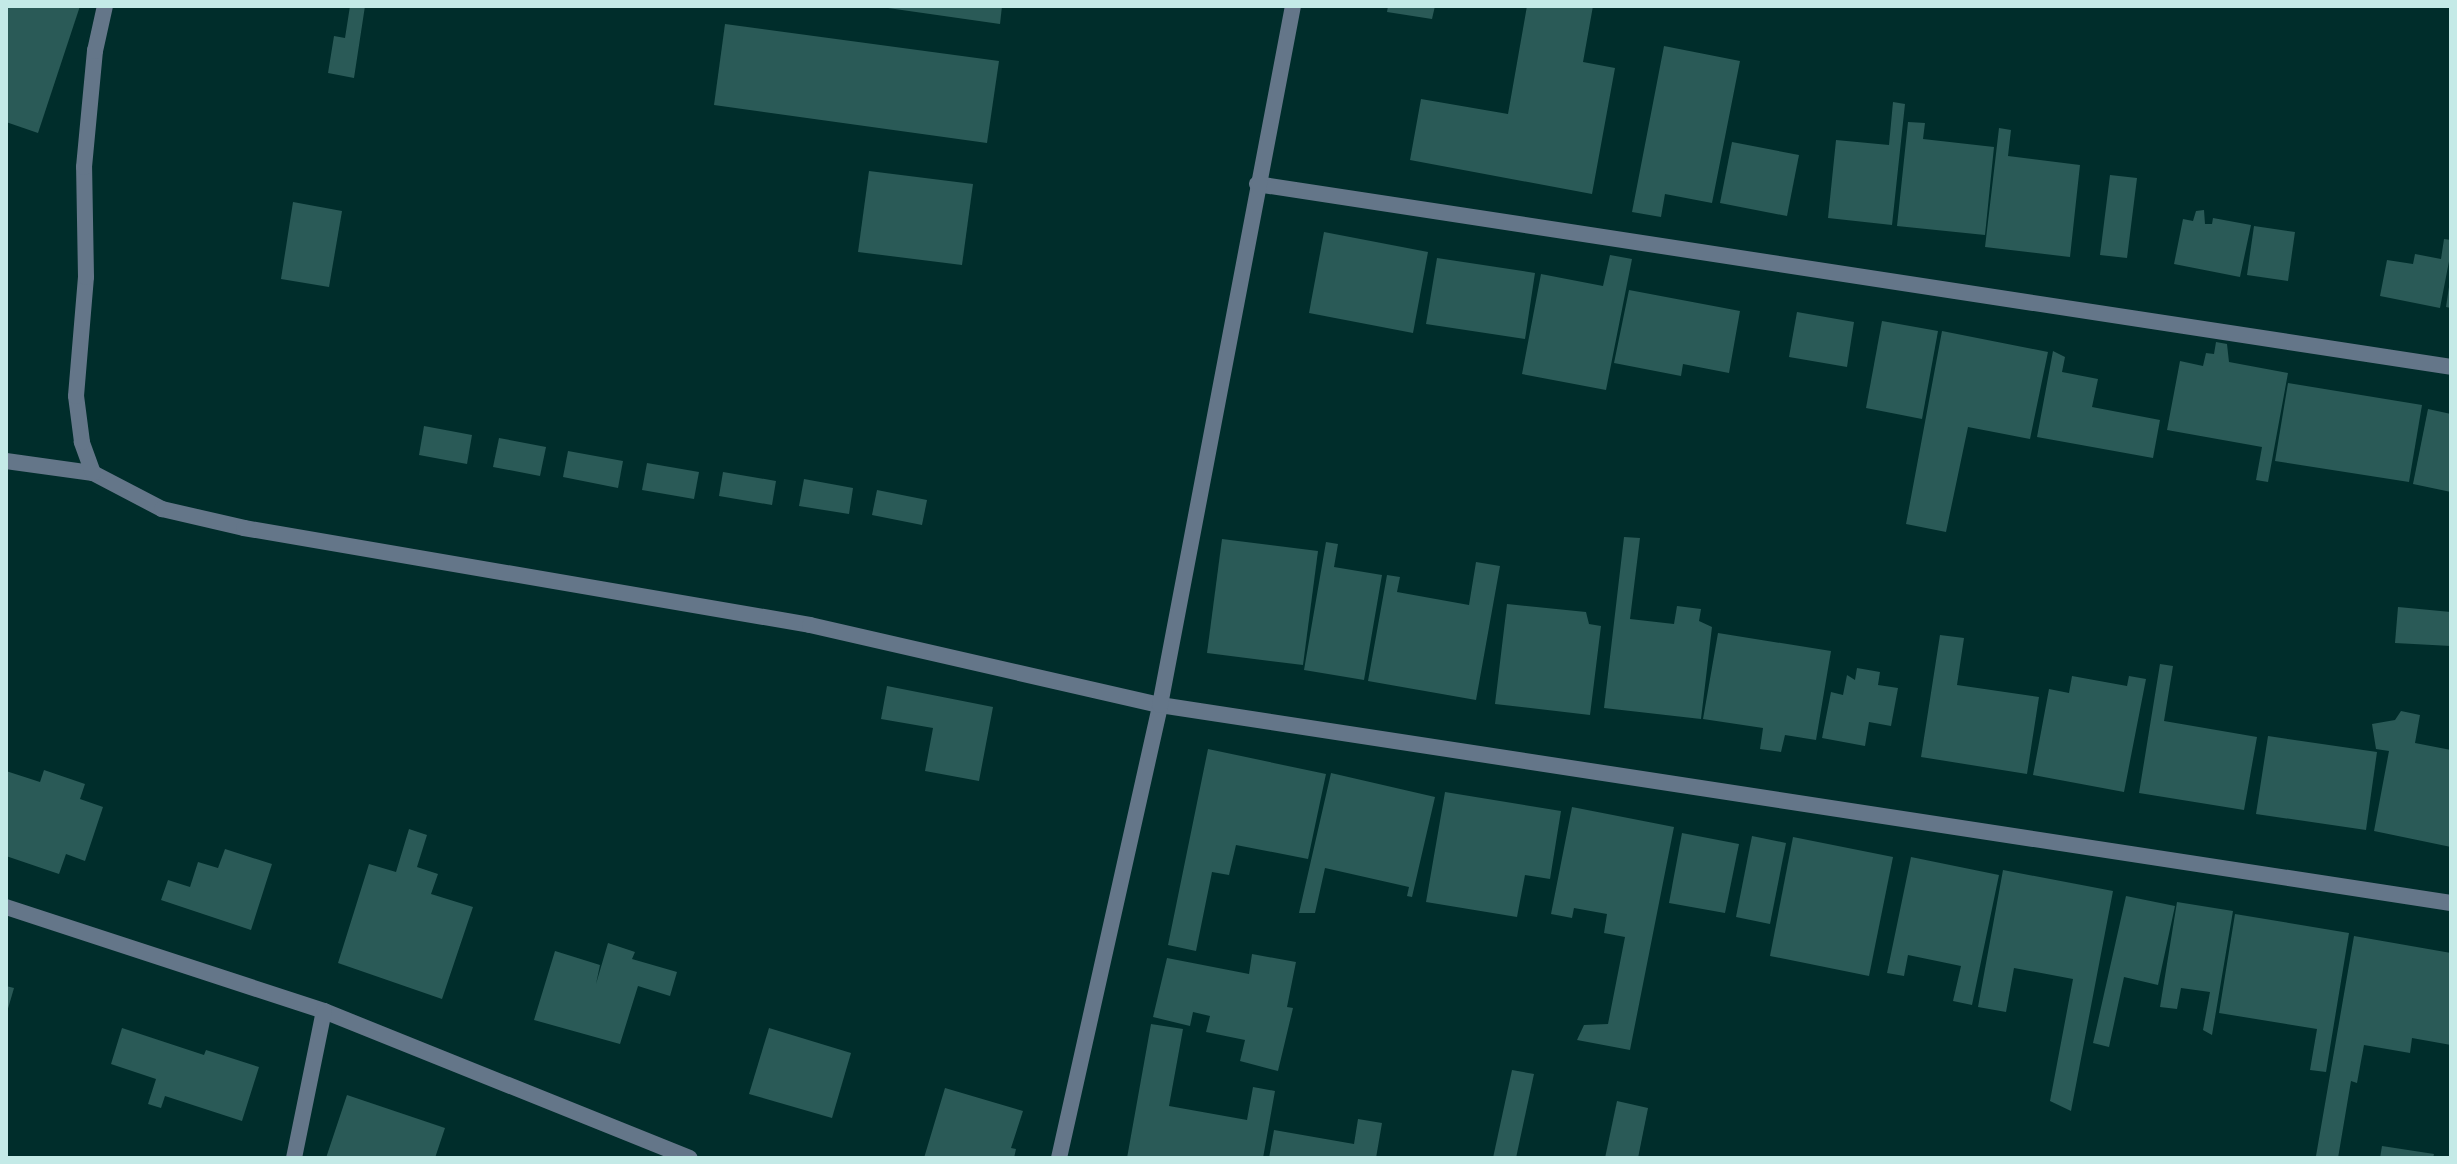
<!DOCTYPE html>
<style>
body{margin:0}
#map{position:relative;width:2457px;height:1164px;overflow:hidden;background:#002d2b;font-family:"Roboto Serif",serif}
div>[style]{position:absolute}
.building>*{inset:0;background:#2a5a57}
.service>*{height:16px;margin:-8px;padding:0 8px;transform-origin:8px;border-radius:8px;background:#647689}
.minor>*{height:16px;margin:-8px;padding:0 8px;transform-origin:8px;border-radius:8px;background:#647689}
.tertiary>*{height:16px;margin:-8px;padding:0 8px;transform-origin:8px;border-radius:8px;background:#647689}
span{translate:-50% -50%;white-space:nowrap;text-align:center;line-height:1.15;-webkit-text-stroke:6px #072120;paint-order:stroke}
.frame{position:absolute;inset:0;border:8px solid #c4eae7;pointer-events:none}
</style>
<div id="map">
<div class="building">
<i style="clip-path:polygon(6px 6px,80px 6px,38px 133px,6px 122px)"></i>
<i style="clip-path:polygon(350px 6px,365px 6px,354px 78px,328px 73px,334px 36px,345px 38px)"></i>
<i style="clip-path:polygon(874px 6px,1002px 6px,1000px 24px)"></i>
<i style="clip-path:polygon(1388px 6px,1435px 6px,1432px 19px,1387px 12px)"></i>
<i style="clip-path:polygon(1527px 6px,1593px 6px,1583px 62px,1615px 68px,1592px 194px,1410px 160px,1421px 99px,1508px 114px)"></i>
<i style="clip-path:polygon(725px 24px,999px 61px,987px 143px,714px 105px)"></i>
<i style="clip-path:polygon(1664px 46px,1740px 61px,1712px 203px,1665px 194px,1661px 217px,1632px 212px)"></i>
<i style="clip-path:polygon(1893px 102px,1905px 104px,1892px 225px,1828px 218px,1836px 140px,1889px 145px)"></i>
<i style="clip-path:polygon(1908px 122px,1925px 123px,1923px 139px,1994px 147px,1985px 235px,1897px 226px)"></i>
<i style="clip-path:polygon(1999px 128px,2011px 130px,2008px 156px,2080px 165px,2070px 257px,1985px 247px)"></i>
<i style="clip-path:polygon(1732px 142px,1799px 155px,1787px 216px,1720px 203px)"></i>
<i style="clip-path:polygon(869px 171px,973px 184px,962px 265px,858px 252px)"></i>
<i style="clip-path:polygon(2110px 175px,2137px 178px,2127px 258px,2100px 255px)"></i>
<i style="clip-path:polygon(293px 202px,342px 211px,329px 287px,281px 279px)"></i>
<i style="clip-path:polygon(2204px 210px,2205px 224px,2212px 224px,2213px 218px,2251px 225px,2240px 277px,2174px 264px,2183px 219px,2193px 221px,2196px 211px)"></i>
<i style="clip-path:polygon(2254px 226px,2295px 232px,2288px 281px,2247px 275px)"></i>
<i style="clip-path:polygon(1324px 232px,1428px 252px,1413px 333px,1309px 313px)"></i>
<i style="clip-path:polygon(2444px 239px,2451px 240px,2451px 251px,2440px 308px,2380px 296px,2387px 260px,2413px 264px,2415px 254px,2441px 259px)"></i>
<i style="clip-path:polygon(1610px 255px,1632px 259px,1606px 390px,1522px 374px,1541px 274px,1603px 286px)"></i>
<i style="clip-path:polygon(1437px 258px,1535px 273px,1525px 339px,1426px 324px)"></i>
<i style="clip-path:polygon(2449px 287px,2451px 287px,2451px 308px,2446px 307px)"></i>
<i style="clip-path:polygon(1629px 290px,1740px 311px,1729px 373px,1683px 364px,1681px 376px,1614px 363px)"></i>
<i style="clip-path:polygon(1797px 312px,1854px 322px,1847px 367px,1789px 357px)"></i>
<i style="clip-path:polygon(1882px 321px,1938px 331px,1922px 419px,1866px 408px)"></i>
<i style="clip-path:polygon(1942px 331px,2048px 352px,2030px 439px,1968px 427px,1946px 532px,1906px 524px)"></i>
<i style="clip-path:polygon(2216px 342px,2227px 344px,2229px 362px,2288px 373px,2268px 482px,2256px 480px,2262px 447px,2167px 430px,2180px 361px,2203px 366px,2206px 353px,2214px 354px)"></i>
<i style="clip-path:polygon(2053px 351px,2065px 357px,2062px 372px,2098px 379px,2092px 407px,2160px 420px,2153px 458px,2037px 437px)"></i>
<i style="clip-path:polygon(2288px 383px,2422px 405px,2409px 482px,2275px 461px)"></i>
<i style="clip-path:polygon(2428px 409px,2451px 414px,2451px 492px,2413px 484px)"></i>
<i style="clip-path:polygon(424px 426px,472px 435px,467px 464px,419px 455px)"></i>
<i style="clip-path:polygon(499px 438px,546px 447px,540px 476px,493px 467px)"></i>
<i style="clip-path:polygon(568px 451px,623px 461px,618px 488px,563px 477px)"></i>
<i style="clip-path:polygon(647px 463px,699px 472px,694px 499px,642px 490px)"></i>
<i style="clip-path:polygon(723px 472px,776px 481px,772px 505px,719px 496px)"></i>
<i style="clip-path:polygon(804px 479px,853px 488px,849px 514px,799px 506px)"></i>
<i style="clip-path:polygon(877px 490px,927px 500px,922px 525px,872px 515px)"></i>
<i style="clip-path:polygon(1624px 537px,1640px 538px,1630px 619px,1674px 624px,1677px 606px,1701px 609px,1699px 621px,1712px 627px,1701px 719px,1604px 708px)"></i>
<i style="clip-path:polygon(1222px 539px,1318px 551px,1303px 665px,1207px 653px)"></i>
<i style="clip-path:polygon(1326px 542px,1338px 544px,1334px 567px,1382px 575px,1364px 680px,1304px 670px)"></i>
<i style="clip-path:polygon(1476px 562px,1500px 566px,1476px 700px,1368px 681px,1387px 575px,1400px 577px,1397px 592px,1469px 605px)"></i>
<i style="clip-path:polygon(1507px 604px,1586px 612px,1589px 624px,1601px 626px,1590px 715px,1495px 704px)"></i>
<i style="clip-path:polygon(2398px 607px,2451px 612px,2451px 646px,2395px 643px)"></i>
<i style="clip-path:polygon(1718px 633px,1831px 651px,1816px 740px,1785px 735px,1781px 752px,1760px 749px,1763px 728px,1703px 719px)"></i>
<i style="clip-path:polygon(1940px 635px,1964px 638px,1957px 685px,2039px 697px,2027px 774px,1921px 757px)"></i>
<i style="clip-path:polygon(2160px 664px,2173px 666px,2164px 721px,2257px 737px,2244px 810px,2139px 793px)"></i>
<i style="clip-path:polygon(1857px 668px,1880px 672px,1878px 685px,1898px 688px,1891px 726px,1869px 722px,1865px 746px,1822px 738px,1831px 692px,1843px 695px,1847px 675px,1855px 680px)"></i>
<i style="clip-path:polygon(2072px 676px,2127px 686px,2129px 676px,2146px 679px,2124px 792px,2033px 775px,2049px 689px,2069px 693px)"></i>
<i style="clip-path:polygon(887px 686px,993px 707px,979px 781px,925px 771px,933px 728px,881px 719px)"></i>
<i style="clip-path:polygon(2401px 711px,2420px 715px,2415px 743px,2451px 750px,2451px 847px,2374px 831px,2389px 751px,2376px 749px,2372px 724px,2395px 720px)"></i>
<i style="clip-path:polygon(2268px 736px,2377px 752px,2366px 830px,2256px 814px)"></i>
<i style="clip-path:polygon(1208px 749px,1326px 774px,1308px 859px,1236px 845px,1229px 875px,1212px 872px,1196px 951px,1168px 945px)"></i>
<i style="clip-path:polygon(44px 770px,85px 784px,80px 799px,103px 807px,85px 861px,66px 854px,59px 874px,6px 856px,6px 771px,40px 782px)"></i>
<i style="clip-path:polygon(1331px 773px,1435px 797px,1412px 897px,1407px 896px,1409px 887px,1325px 868px,1315px 913px,1299px 913px)"></i>
<i style="clip-path:polygon(1445px 792px,1561px 811px,1550px 879px,1525px 875px,1517px 917px,1426px 902px)"></i>
<i style="clip-path:polygon(1572px 807px,1674px 827px,1630px 1050px,1577px 1040px,1584px 1025px,1608px 1024px,1625px 937px,1604px 933px,1607px 914px,1574px 908px,1572px 918px,1551px 914px)"></i>
<i style="clip-path:polygon(409px 829px,427px 835px,417px 867px,438px 874px,431px 894px,473px 907px,442px 999px,338px 963px,369px 864px,396px 872px)"></i>
<i style="clip-path:polygon(1682px 833px,1739px 844px,1725px 913px,1669px 903px)"></i>
<i style="clip-path:polygon(1752px 836px,1786px 843px,1770px 924px,1736px 917px)"></i>
<i style="clip-path:polygon(1793px 837px,1893px 857px,1869px 976px,1770px 956px)"></i>
<i style="clip-path:polygon(225px 849px,272px 864px,251px 930px,161px 900px,168px 880px,190px 887px,198px 862px,218px 868px)"></i>
<i style="clip-path:polygon(1911px 857px,1999px 875px,1972px 1005px,1953px 1001px,1961px 966px,1908px 955px,1904px 976px,1887px 973px)"></i>
<i style="clip-path:polygon(2003px 870px,2113px 891px,2071px 1111px,2050px 1101px,2073px 979px,2014px 968px,2006px 1012px,1978px 1007px)"></i>
<i style="clip-path:polygon(2126px 896px,2175px 906px,2158px 985px,2124px 977px,2109px 1047px,2093px 1043px)"></i>
<i style="clip-path:polygon(2177px 902px,2233px 911px,2212px 1035px,2203px 1030px,2210px 992px,2181px 988px,2177px 1009px,2160px 1007px)"></i>
<i style="clip-path:polygon(2235px 914px,2349px 933px,2326px 1072px,2310px 1070px,2317px 1029px,2219px 1013px)"></i>
<i style="clip-path:polygon(2354px 936px,2451px 953px,2451px 1045px,2412px 1038px,2410px 1053px,2364px 1045px,2357px 1083px,2351px 1081px,2338px 1158px,2329px 1158px,2316px 1156px)"></i>
<i style="clip-path:polygon(608px 943px,635px 952px,632px 959px,677px 972px,670px 996px,638px 986px,620px 1044px,534px 1020px,555px 951px,600px 965px,596px 984px)"></i>
<i style="clip-path:polygon(1252px 954px,1296px 962px,1287px 1007px,1293px 1008px,1278px 1071px,1240px 1061px,1245px 1040px,1206px 1032px,1210px 1016px,1193px 1012px,1190px 1026px,1153px 1017px,1167px 958px,1249px 974px)"></i>
<i style="clip-path:polygon(6px 986px,14px 988px,7px 1012px,6px 1012px)"></i>
<i style="clip-path:polygon(1151px 1024px,1183px 1029px,1169px 1106px,1247px 1120px,1253px 1087px,1275px 1091px,1263px 1158px,1127px 1158px)"></i>
<i style="clip-path:polygon(122px 1028px,204px 1055px,206px 1050px,259px 1067px,242px 1121px,165px 1096px,161px 1108px,148px 1104px,156px 1079px,111px 1064px)"></i>
<i style="clip-path:polygon(769px 1028px,851px 1053px,832px 1118px,749px 1094px)"></i>
<i style="clip-path:polygon(1512px 1070px,1534px 1074px,1516px 1158px,1493px 1158px)"></i>
<i style="clip-path:polygon(945px 1088px,1023px 1111px,1011px 1148px,1016px 1149px,1014px 1158px,924px 1158px)"></i>
<i style="clip-path:polygon(347px 1095px,445px 1128px,435px 1158px,326px 1158px)"></i>
<i style="clip-path:polygon(1617px 1101px,1648px 1108px,1638px 1158px,1605px 1158px)"></i>
<i style="clip-path:polygon(1358px 1119px,1382px 1123px,1376px 1158px,1269px 1158px,1274px 1130px,1354px 1144px)"></i>
<i style="clip-path:polygon(2382px 1146px,2434px 1154px,2433px 1158px,2380px 1158px)"></i>
</div>
<div class="service">
<i style="left:6px;top:461px;width:88px;rotate:7.9deg"></i>
<i style="left:93px;top:473px;width:78px;rotate:27.6deg"></i>
<i style="left:162px;top:509px;width:84px;rotate:13deg"></i>
<i style="left:244px;top:528px;width:574px;rotate:9.72deg"></i>
<i style="left:810px;top:625px;width:359px;rotate:12.9deg"></i>
<i style="left:93px;top:473px;width:33px;rotate:-110deg"></i>
<i style="left:82px;top:442px;width:46px;rotate:-97.4deg"></i>
<i style="left:76px;top:396px;width:119px;rotate:-85.2deg"></i>
<i style="left:86px;top:277px;width:110px;rotate:-91deg"></i>
<i style="left:84px;top:167px;width:117px;rotate:-84.6deg"></i>
<i style="left:95px;top:51px;width:46px;rotate:-77.5deg"></i>
</div>
<div class="minor">
<i style="left:1257px;top:184px;width:1208px;rotate:8.71deg"></i>
<i style="left:1160px;top:705px;width:1306px;rotate:8.72deg"></i>
<i style="left:6px;top:907px;width:335px;rotate:18.1deg"></i>
<i style="left:324px;top:1011px;width:394px;rotate:21.9deg"></i>
<i style="left:294px;top:1158px;width:150px;rotate:-78.5deg"></i>
</div>
<div class="tertiary">
<i style="left:1059px;top:1158px;width:464px;rotate:-77.4deg"></i>
<i style="left:1160px;top:705px;width:712px;rotate:-79.23deg"></i>
</div>
<div class="frame"></div>
</div>
